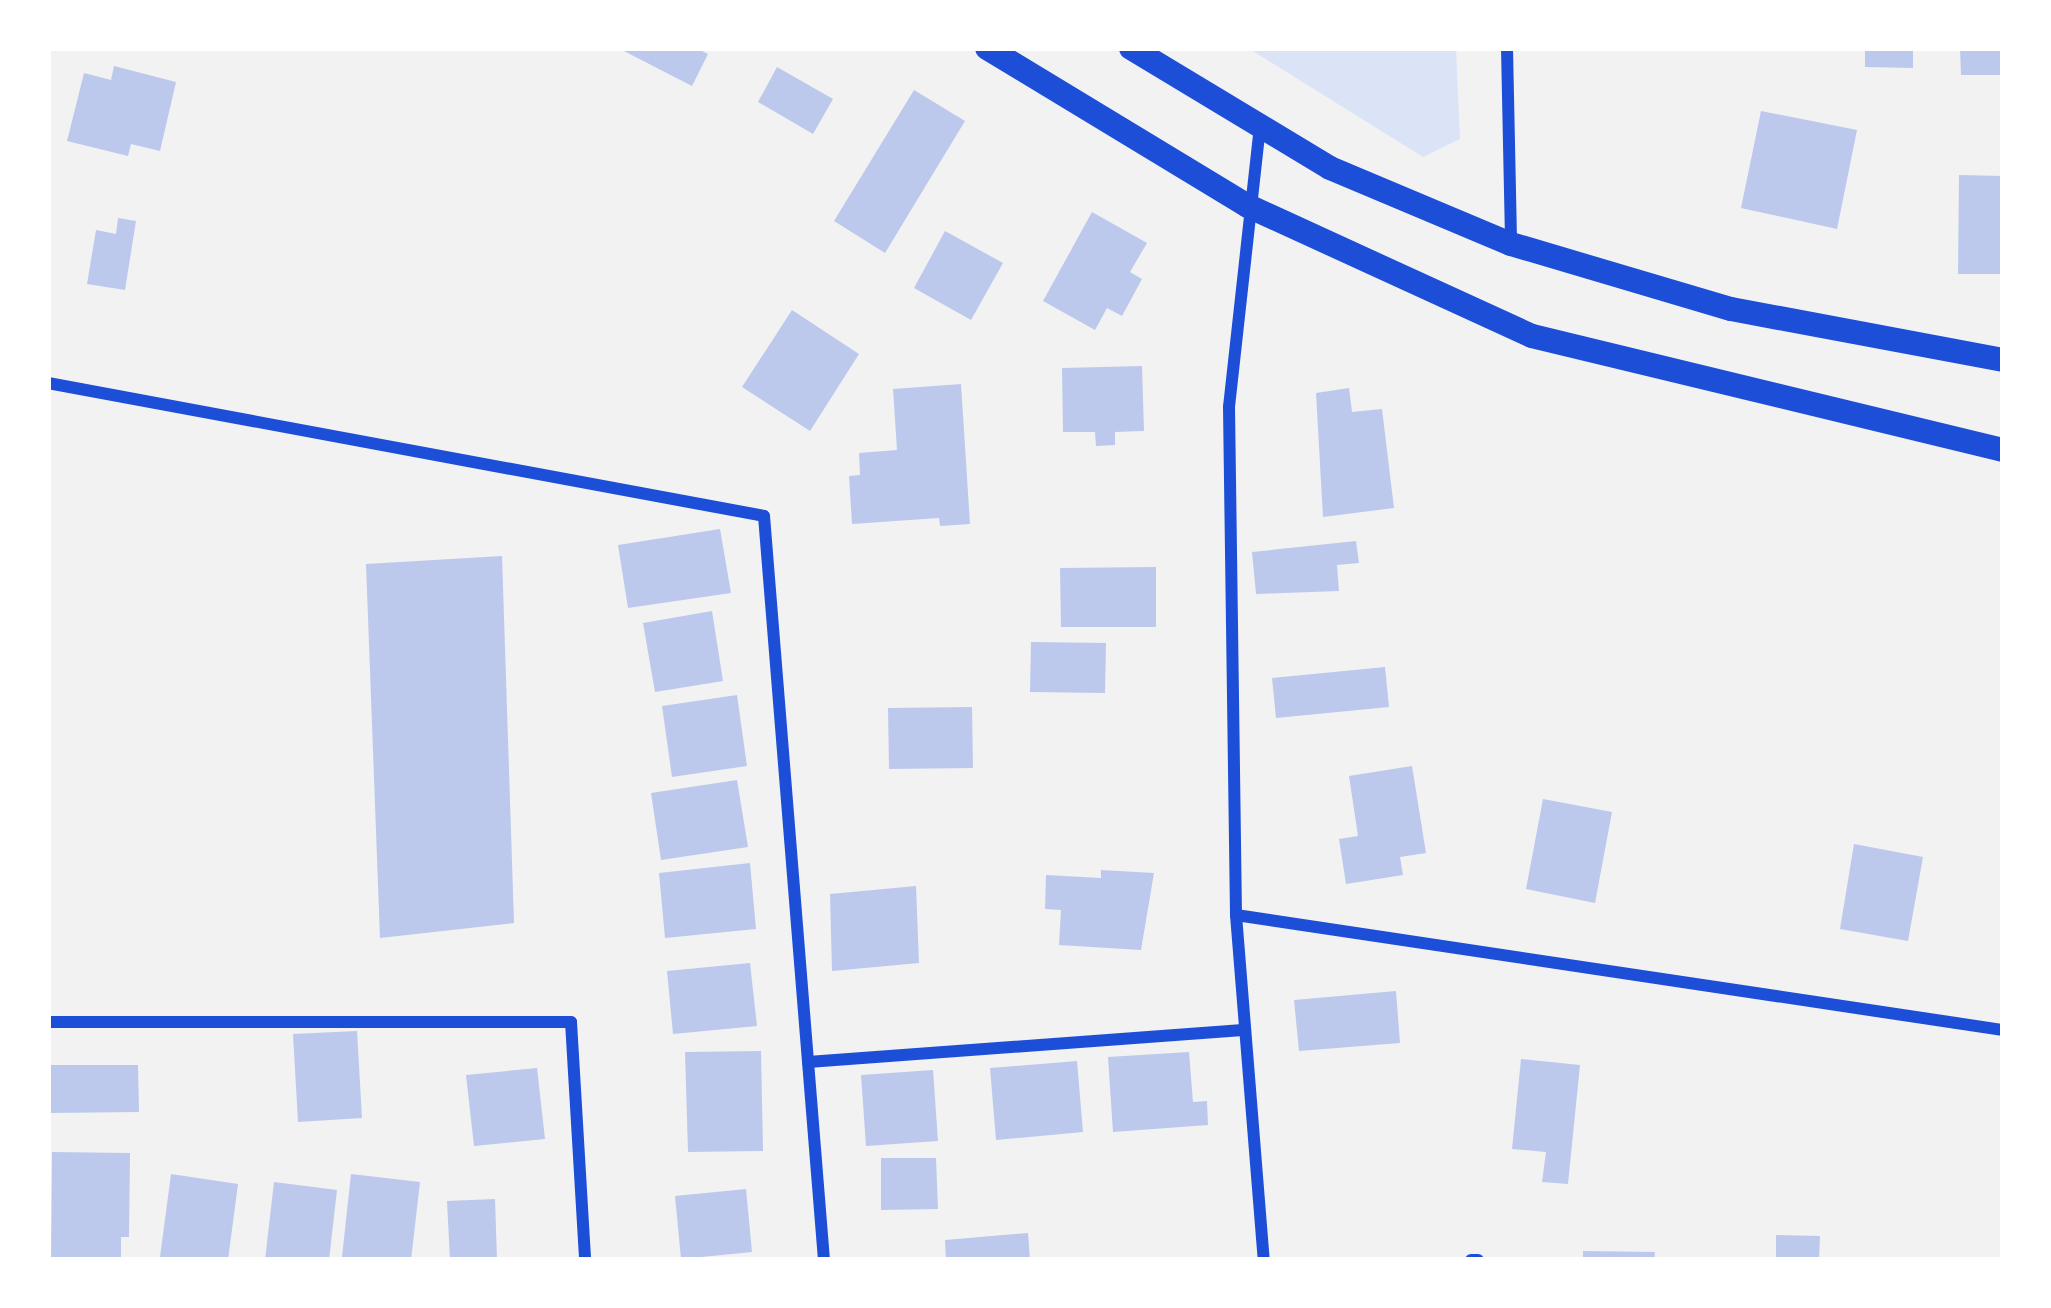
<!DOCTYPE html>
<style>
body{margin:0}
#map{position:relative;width:2051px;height:1308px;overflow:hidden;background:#f2f2f2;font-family:"DejaVu Sans",sans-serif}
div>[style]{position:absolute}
.green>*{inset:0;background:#dbe4f7}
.building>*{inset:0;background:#bdc9ec}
.minor>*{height:12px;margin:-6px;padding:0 6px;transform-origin:6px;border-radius:6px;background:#1d4ed8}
.secondary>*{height:24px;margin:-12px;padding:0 12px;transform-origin:12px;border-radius:12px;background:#1d4ed8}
span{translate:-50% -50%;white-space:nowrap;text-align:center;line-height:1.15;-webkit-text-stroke:12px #fff;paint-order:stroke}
.frame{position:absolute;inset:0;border:51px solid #fff;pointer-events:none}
</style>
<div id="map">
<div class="green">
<i style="clip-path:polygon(1248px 48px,1456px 48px,1460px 139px,1423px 157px)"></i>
</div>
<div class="building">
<i style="clip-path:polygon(618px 48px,696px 48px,708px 54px,692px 86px)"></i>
<i style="clip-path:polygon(1865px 48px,1913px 48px,1913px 68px,1865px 67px)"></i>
<i style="clip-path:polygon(1960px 48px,2003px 48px,2003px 75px,1961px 75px)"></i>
<i style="clip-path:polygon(114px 66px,176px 82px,160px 151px,131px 144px,128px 156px,67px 141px,84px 73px,111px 80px)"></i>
<i style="clip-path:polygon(777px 67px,833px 99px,813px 134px,758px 102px)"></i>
<i style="clip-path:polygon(914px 90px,965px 121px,885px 253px,834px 221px)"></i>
<i style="clip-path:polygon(1761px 111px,1857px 130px,1837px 229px,1741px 208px)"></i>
<i style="clip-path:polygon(1959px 175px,2003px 176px,2003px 274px,1958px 274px)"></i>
<i style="clip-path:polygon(1092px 212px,1147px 243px,1130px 272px,1142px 279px,1122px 316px,1107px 308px,1095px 330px,1043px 301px)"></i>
<i style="clip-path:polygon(118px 218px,136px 221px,125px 290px,87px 284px,96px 230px,116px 234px)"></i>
<i style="clip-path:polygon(945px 231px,1003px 263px,971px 320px,914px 288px)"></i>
<i style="clip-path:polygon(792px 310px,859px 354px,810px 431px,742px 387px)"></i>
<i style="clip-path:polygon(1142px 366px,1144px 431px,1115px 432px,1115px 445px,1096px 446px,1095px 432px,1063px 432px,1062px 368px)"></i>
<i style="clip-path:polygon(961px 384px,970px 524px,940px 526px,939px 518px,852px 524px,849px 476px,860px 475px,859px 453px,897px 450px,893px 389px)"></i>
<i style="clip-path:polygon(1349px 388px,1352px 412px,1382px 409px,1394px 508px,1323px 517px,1316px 393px)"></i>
<i style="clip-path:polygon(720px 529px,731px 593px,628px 608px,618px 545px)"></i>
<i style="clip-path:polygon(1356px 541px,1359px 563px,1337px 565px,1339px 591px,1256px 594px,1252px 552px)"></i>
<i style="clip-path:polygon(502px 556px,514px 923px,380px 938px,366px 564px)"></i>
<i style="clip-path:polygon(1156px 567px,1156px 627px,1061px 627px,1060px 568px)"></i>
<i style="clip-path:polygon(712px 611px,723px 681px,655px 692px,643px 623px)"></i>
<i style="clip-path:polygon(1031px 642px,1106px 643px,1105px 693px,1030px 692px)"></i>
<i style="clip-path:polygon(1385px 667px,1389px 707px,1276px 718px,1272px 678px)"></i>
<i style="clip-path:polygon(737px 695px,747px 766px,672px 777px,662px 706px)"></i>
<i style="clip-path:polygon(972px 707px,973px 768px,889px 769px,888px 708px)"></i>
<i style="clip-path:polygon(1412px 766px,1426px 853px,1400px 857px,1403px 875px,1346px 884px,1339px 839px,1358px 836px,1349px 776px)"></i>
<i style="clip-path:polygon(737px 780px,748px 847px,661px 860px,651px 793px)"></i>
<i style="clip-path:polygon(1543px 799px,1612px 812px,1595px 903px,1526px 889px)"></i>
<i style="clip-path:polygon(1854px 844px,1923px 857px,1908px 941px,1840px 929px)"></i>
<i style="clip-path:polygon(750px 863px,756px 929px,665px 938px,659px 873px)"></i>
<i style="clip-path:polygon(1101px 870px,1154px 873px,1141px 950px,1059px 945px,1061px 910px,1045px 909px,1046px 875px,1101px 878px)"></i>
<i style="clip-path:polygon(916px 886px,919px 963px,832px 971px,830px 894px)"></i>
<i style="clip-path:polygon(750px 963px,757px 1026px,673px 1034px,667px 971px)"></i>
<i style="clip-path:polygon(1396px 991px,1400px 1043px,1299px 1051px,1294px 1000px)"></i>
<i style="clip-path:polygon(357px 1031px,362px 1118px,298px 1122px,293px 1034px)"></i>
<i style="clip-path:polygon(761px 1051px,763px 1151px,688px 1152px,685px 1052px)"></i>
<i style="clip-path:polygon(1189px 1052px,1193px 1102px,1207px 1101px,1208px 1125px,1113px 1132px,1108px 1057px)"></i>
<i style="clip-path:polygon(1521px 1059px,1580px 1065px,1568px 1184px,1542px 1182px,1546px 1152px,1512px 1149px)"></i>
<i style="clip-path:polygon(1077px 1061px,1083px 1132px,996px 1140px,990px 1068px)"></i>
<i style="clip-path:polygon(48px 1065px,138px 1065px,139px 1112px,48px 1113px)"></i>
<i style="clip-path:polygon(537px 1068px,545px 1139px,474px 1146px,466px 1075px)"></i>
<i style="clip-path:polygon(933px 1070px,938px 1141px,866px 1146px,861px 1075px)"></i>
<i style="clip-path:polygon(52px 1152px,130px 1153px,129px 1237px,121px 1237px,121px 1260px,51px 1260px)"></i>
<i style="clip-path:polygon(881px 1158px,936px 1158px,938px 1209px,881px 1210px)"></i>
<i style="clip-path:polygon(171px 1174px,238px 1184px,228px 1260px,160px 1257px)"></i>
<i style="clip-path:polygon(351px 1174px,420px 1182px,411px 1260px,342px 1257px)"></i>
<i style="clip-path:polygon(274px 1182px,337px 1190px,329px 1260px,265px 1260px)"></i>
<i style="clip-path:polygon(746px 1189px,752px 1252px,681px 1259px,675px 1196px)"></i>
<i style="clip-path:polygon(495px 1199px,497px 1260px,450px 1260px,447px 1201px)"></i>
<i style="clip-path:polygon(1028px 1233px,1030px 1260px,946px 1260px,945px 1240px)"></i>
<i style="clip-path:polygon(1776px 1235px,1820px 1236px,1819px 1260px,1776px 1260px)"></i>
<i style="clip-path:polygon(1583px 1251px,1655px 1252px,1654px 1260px,1583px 1260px)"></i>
</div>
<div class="minor">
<i style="left:1507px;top:48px;width:196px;rotate:88.8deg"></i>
<i style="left:1260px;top:126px;width:283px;rotate:96.3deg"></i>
<i style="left:1229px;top:407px;width:508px;rotate:89.21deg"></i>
<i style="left:1236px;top:915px;width:346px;rotate:85.4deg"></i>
<i style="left:48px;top:383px;width:728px;rotate:10.52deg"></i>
<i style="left:764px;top:516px;width:746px;rotate:85.39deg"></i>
<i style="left:1236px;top:915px;width:776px;rotate:8.53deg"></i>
<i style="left:48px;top:1022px;width:523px"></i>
<i style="left:571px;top:1022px;width:238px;rotate:86.6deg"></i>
<i style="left:808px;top:1062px;width:436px;rotate:-4.2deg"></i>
<i style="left:1471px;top:1260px;width:7px"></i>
</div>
<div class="secondary">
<i style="left:987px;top:48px;width:305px;rotate:31.2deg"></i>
<i style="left:1248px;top:206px;width:312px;rotate:24.6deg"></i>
<i style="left:1532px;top:336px;width:485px;rotate:13.6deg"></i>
<i style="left:1131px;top:48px;width:232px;rotate:31.1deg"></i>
<i style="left:1330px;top:168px;width:196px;rotate:22.8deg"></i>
<i style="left:1511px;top:244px;width:229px;rotate:16.5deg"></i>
<i style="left:1731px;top:309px;width:277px;rotate:10.6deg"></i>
</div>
<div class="frame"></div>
</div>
